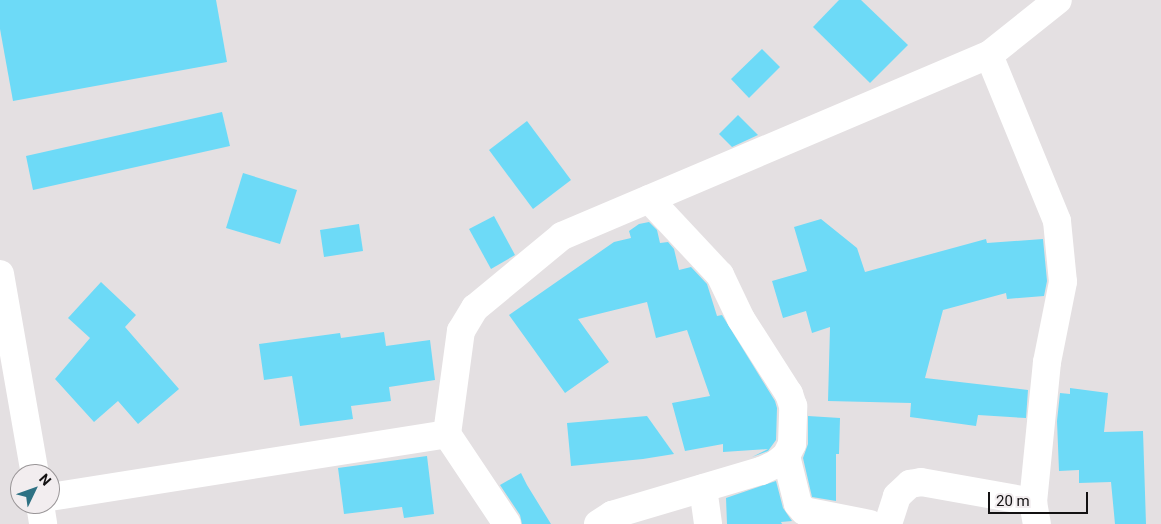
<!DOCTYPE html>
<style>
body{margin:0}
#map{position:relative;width:1161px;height:524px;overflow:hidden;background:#e4e0e2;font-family:Roboto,sans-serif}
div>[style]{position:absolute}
.building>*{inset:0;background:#6ddaf7}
.minor>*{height:28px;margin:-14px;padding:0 14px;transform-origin:14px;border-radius:14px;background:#fff}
span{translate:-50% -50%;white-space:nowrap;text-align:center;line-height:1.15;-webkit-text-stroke:5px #f2edef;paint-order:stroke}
.north{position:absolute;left:10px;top:464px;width:50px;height:50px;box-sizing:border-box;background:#f2edef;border:1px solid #999597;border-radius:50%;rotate:48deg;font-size:14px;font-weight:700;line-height:20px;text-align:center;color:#131112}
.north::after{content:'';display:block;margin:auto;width:18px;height:22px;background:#2e7183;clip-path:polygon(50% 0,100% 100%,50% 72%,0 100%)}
.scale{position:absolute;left:988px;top:492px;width:100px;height:22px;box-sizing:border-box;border:2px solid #131112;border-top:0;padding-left:6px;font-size:15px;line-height:18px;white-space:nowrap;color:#131112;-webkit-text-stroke:4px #f2edef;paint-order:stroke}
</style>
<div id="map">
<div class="building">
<i style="clip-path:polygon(0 0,216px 0,227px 62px,13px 101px,0 29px)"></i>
<i style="clip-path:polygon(839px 0,861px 0,908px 45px,870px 83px,813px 27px)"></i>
<i style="clip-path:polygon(762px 49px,780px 67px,749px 98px,731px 79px)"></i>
<i style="clip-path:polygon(222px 112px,230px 146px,33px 190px,26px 156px)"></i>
<i style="clip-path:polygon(738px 115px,758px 135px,732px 147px,719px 134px)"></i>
<i style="clip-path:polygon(527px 121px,571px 180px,533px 209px,489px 150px)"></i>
<i style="clip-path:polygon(243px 173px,297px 190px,280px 244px,226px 228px)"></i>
<i style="clip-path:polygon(494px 216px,515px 255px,491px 269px,469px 229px)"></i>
<i style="clip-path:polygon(821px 219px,857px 248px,865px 272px,986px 239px,987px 243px,1043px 239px,1047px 281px,1044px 296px,1007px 299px,1006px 293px,943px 310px,925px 378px,1028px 390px,1026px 418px,978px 415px,976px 426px,910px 417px,911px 403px,828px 401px,830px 327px,812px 333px,806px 311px,783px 318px,772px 281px,807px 271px,794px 227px)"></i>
<i style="clip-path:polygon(649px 222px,657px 230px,660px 243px,668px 242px,674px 249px,679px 270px,691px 267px,707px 284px,717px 316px,722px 315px,775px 401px,777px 408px,776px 440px,768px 451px,752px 457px,768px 449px,723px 452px,723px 444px,685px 451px,672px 403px,710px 396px,687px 330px,656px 338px,647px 302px,578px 319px,609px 362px,565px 393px,509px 315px,614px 242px,631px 238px,629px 231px,639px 224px)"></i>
<i style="clip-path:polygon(359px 224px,363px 251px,324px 257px,320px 230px)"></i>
<i style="clip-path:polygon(101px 282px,136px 315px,125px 327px,179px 389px,138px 424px,118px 401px,94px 422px,55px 379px,90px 338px,68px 318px)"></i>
<i style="clip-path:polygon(384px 332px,386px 346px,430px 340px,435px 380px,389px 387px,391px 401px,351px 406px,353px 419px,300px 426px,292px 376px,264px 380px,259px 344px,340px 333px,341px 338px)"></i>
<i style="clip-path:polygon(1070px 388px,1108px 393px,1104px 432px,1143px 431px,1146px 524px,1115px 524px,1111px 482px,1079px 483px,1079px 470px,1059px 471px,1057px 421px,1060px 393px,1070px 394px)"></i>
<i style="clip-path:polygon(647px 416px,674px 454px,643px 459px,571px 466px,567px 423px)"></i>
<i style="clip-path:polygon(808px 416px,840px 418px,839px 454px,836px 454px,836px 501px,812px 497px,803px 458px,808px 444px)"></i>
<i style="clip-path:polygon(427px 456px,434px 514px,404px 518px,402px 507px,344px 514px,338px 468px)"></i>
<i style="clip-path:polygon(521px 473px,527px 485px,551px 524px,522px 524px,520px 515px,500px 485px)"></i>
<i style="clip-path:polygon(776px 481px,783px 508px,792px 521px,781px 522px,782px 524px,727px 524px,726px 498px)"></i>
</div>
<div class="minor">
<i style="left:989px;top:55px;width:179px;rotate:67.7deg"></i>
<i style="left:1057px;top:221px;width:61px;rotate:84.4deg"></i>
<i style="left:1063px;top:282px;width:82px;rotate:101.3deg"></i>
<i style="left:1047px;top:362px;width:141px;rotate:95.7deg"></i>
<i style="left:1033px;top:502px;width:22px;rotate:80deg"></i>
<i style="left:0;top:274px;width:203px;rotate:80.1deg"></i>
<i style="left:786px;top:456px;width:49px;rotate:76deg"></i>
<i style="left:798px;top:504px;width:9px;rotate:49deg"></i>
<i style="left:804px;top:511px;width:67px;rotate:11.1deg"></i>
<i style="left:703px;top:488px;width:36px;rotate:82deg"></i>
<i style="left:50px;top:497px;width:402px;rotate:-9deg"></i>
<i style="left:40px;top:504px;width:20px;rotate:81deg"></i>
<i style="left:507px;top:524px;width:108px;rotate:-123.7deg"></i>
<i style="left:447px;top:434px;width:104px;rotate:-82.3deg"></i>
<i style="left:461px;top:331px;width:27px;rotate:-59deg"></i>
<i style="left:475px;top:308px;width:113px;rotate:-39.6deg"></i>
<i style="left:562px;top:236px;width:464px;rotate:-23deg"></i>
<i style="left:989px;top:55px;width:88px;rotate:-38.6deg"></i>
<i style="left:598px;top:524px;width:17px;rotate:-33deg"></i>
<i style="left:612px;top:515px;width:155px;rotate:-16.5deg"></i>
<i style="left:761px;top:471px;width:17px;rotate:-25deg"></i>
<i style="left:776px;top:464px;width:13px;rotate:-39deg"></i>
<i style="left:786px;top:456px;width:13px;rotate:-63deg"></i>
<i style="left:792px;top:444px;width:38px;rotate:-88deg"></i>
<i style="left:793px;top:406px;width:13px;rotate:-108deg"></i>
<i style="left:789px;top:394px;width:89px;rotate:-122.6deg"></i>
<i style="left:741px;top:319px;width:49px;rotate:-115.5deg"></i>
<i style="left:720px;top:275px;width:104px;rotate:-133.1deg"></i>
<i style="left:888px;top:524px;width:29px;rotate:-72deg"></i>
<i style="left:897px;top:496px;width:18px;rotate:-43deg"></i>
<i style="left:910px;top:484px;width:11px;rotate:-10deg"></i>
<i style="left:921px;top:482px;width:114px;rotate:10.1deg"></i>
</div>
<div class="north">N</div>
<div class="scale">20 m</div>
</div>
